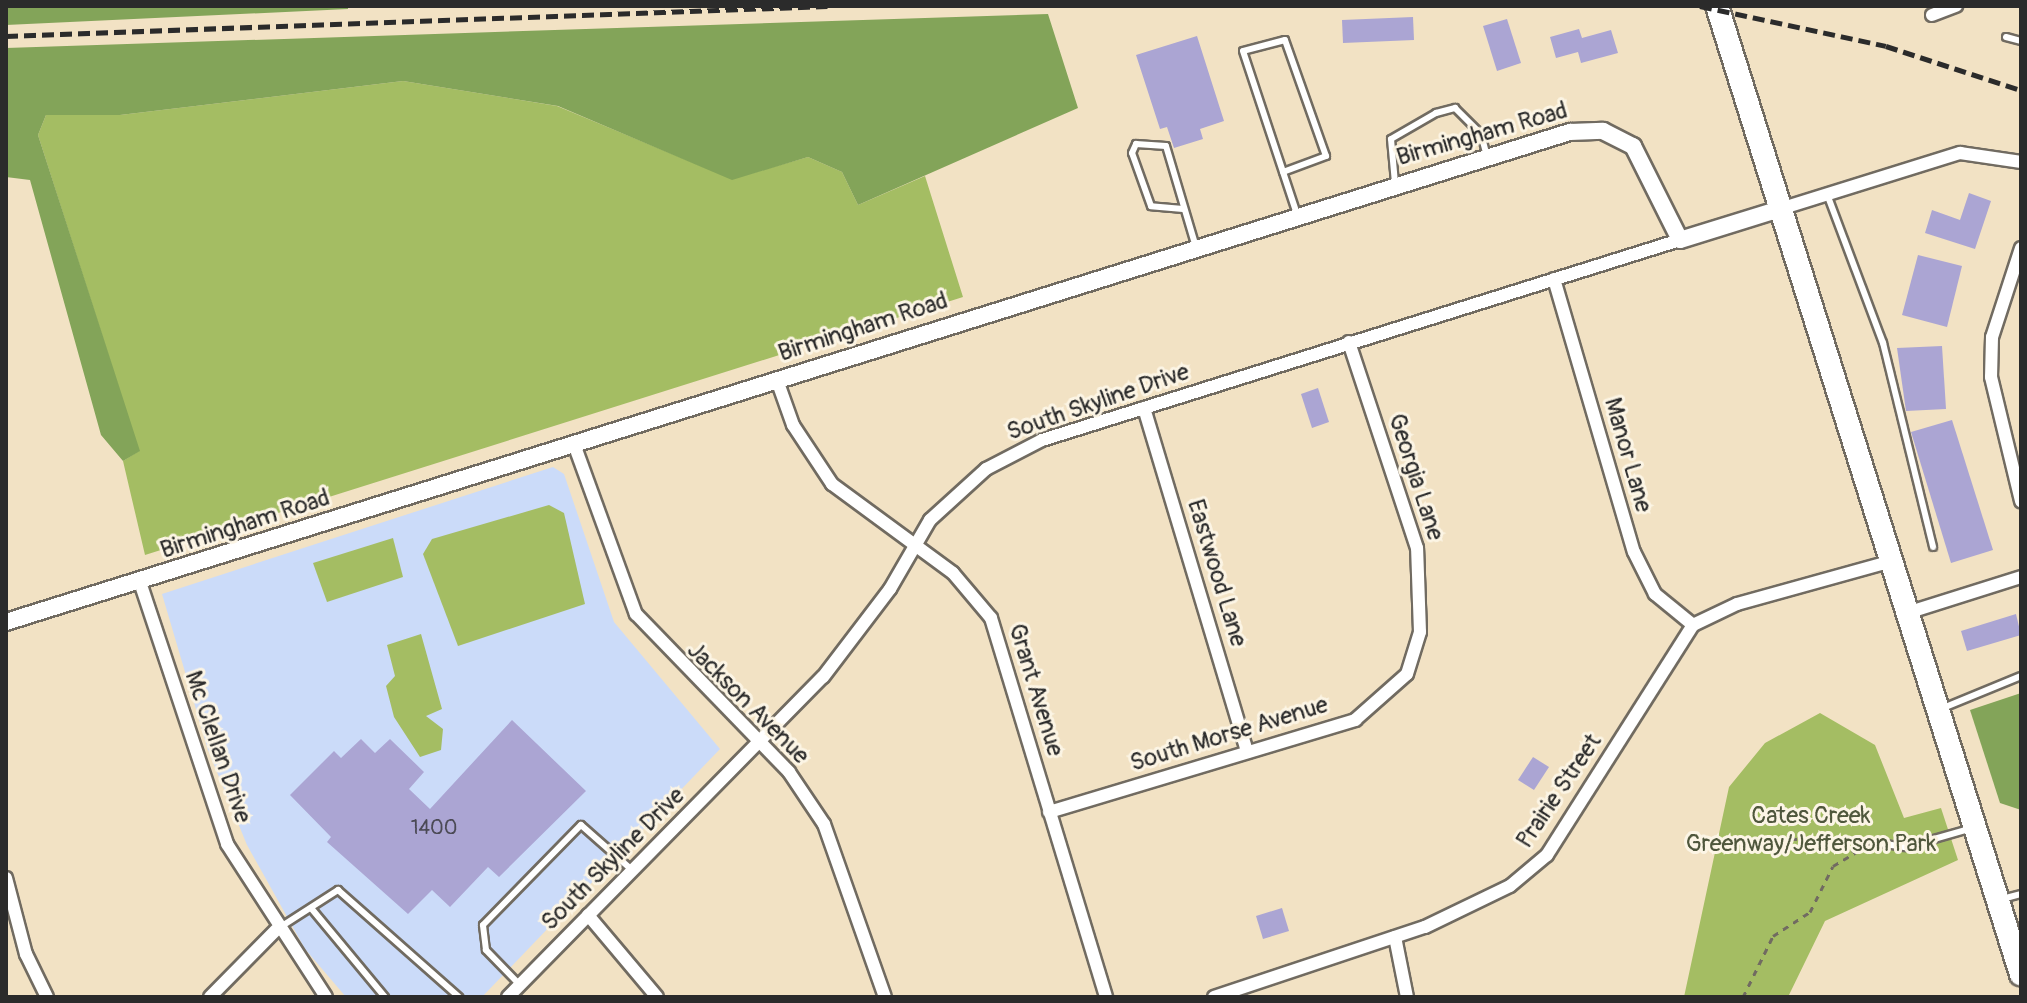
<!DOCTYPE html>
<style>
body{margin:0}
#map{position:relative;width:2027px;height:1003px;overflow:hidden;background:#f2e2c4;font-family:Pangolin,sans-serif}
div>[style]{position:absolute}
.built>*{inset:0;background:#cbdbf9}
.green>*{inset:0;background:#a4bd63}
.forest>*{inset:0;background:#83a459}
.building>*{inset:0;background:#aba5d3}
.path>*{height:3px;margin-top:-1.5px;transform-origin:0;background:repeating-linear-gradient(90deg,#716b61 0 6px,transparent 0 12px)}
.roads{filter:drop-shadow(2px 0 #716b61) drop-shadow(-2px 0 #716b61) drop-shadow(0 2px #716b61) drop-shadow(0 -2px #716b61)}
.service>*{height:6px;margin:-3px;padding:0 3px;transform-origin:3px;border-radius:3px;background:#fff}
.minor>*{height:12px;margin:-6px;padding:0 6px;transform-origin:6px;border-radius:6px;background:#fff}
.tertiary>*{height:16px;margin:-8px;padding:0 8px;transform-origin:8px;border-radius:8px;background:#fff}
.trunk>*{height:22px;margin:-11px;padding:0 11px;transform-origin:11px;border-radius:11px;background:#fff}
.rail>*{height:5px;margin-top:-2.5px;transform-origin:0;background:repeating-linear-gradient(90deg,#2b2b2b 0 12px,transparent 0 18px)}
span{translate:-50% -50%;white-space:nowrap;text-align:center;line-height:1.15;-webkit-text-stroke:6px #fcf5e5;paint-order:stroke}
.number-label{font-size:20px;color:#4b4a55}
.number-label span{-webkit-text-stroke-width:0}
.street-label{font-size:24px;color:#2b2b2b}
.park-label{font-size:24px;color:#4f573c}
.frame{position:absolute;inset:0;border:8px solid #2b2b2b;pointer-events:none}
</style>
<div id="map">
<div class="built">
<i style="clip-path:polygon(553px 467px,564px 474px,614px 622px,720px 749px,482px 997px,346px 997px,305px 949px,247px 845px,208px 750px,162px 594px)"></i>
</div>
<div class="green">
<i style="clip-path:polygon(403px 81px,557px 106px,732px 179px,808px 157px,842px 172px,858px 205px,925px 176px,963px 297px,145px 555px,123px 461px,139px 451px,38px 135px,46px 115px,120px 115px)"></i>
<i style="clip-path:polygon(549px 505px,564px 513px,585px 604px,458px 646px,423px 554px,432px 539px)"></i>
<i style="clip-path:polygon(393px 538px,403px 577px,327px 602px,313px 563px)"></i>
<i style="clip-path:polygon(421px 634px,442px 709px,426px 716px,443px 729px,441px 750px,420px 757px,394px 717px,386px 686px,395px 676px,387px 645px)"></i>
<i style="clip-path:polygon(1820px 713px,1875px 745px,1904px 818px,1941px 808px,1958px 860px,1825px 921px,1788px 997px,1684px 997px,1729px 787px,1765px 743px)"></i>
</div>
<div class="forest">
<i style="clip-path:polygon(6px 6px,348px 6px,348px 9px,6px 25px)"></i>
<i style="clip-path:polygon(1048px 14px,1078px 108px,858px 205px,842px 172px,808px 157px,732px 180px,558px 106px,403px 81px,120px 115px,46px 115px,38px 135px,140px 451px,123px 461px,101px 435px,30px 180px,6px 177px,6px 48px)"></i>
<i style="clip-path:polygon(2021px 693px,2021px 810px,2000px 803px,1970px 710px)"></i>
</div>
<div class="building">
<i style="clip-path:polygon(1413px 17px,1414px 40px,1343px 43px,1342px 20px)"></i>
<i style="clip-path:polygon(1507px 19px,1521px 63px,1497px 71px,1483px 26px)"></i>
<i style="clip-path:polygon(1579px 29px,1582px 38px,1611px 30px,1618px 53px,1581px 63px,1578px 52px,1556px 58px,1550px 37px)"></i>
<i style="clip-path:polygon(1197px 36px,1224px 121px,1200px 129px,1203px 139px,1174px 148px,1167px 127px,1160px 129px,1136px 55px)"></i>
<i style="clip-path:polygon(1969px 193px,1991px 201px,1975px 249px,1925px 233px,1932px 210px,1960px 220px)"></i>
<i style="clip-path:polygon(1918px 255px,1962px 266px,1947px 327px,1902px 315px)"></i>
<i style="clip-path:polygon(1942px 346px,1946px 409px,1906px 411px,1897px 348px)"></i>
<i style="clip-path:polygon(1318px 388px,1329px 422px,1312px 428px,1301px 394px)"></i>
<i style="clip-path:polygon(1952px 420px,1993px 550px,1951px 563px,1911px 432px)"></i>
<i style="clip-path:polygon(2016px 614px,2021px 635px,1967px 651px,1961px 631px)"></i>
<i style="clip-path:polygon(512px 720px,586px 791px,499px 877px,488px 867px,450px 907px,432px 890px,408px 914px,327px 842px,331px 837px,290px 795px,334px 751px,341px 758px,361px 739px,375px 753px,390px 739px,424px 772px,409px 789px,430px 809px)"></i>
<i style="clip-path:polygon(1533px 757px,1549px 767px,1534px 790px,1518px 780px)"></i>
<i style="clip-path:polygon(1282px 908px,1289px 931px,1263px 939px,1256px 916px)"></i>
</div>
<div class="path">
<i style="left:1851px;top:836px;width:16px;rotate:83deg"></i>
<i style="left:1791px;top:839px;width:71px;rotate:-0.8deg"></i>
<i style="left:1743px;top:997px;width:68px;rotate:-63.8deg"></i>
<i style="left:1773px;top:936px;width:44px;rotate:-33deg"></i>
<i style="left:1810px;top:912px;width:51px;rotate:-63.4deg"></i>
<i style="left:1833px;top:866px;width:39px;rotate:-31deg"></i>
</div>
<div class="roads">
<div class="service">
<i style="left:2006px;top:37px;width:16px;rotate:15deg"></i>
<i style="left:1283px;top:172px;width:46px;rotate:-20.4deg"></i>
<i style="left:1326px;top:156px;width:123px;rotate:-109.5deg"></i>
<i style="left:1285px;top:40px;width:43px;rotate:165.3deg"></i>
<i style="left:1243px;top:51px;width:172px;rotate:71.7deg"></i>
<i style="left:1395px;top:183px;width:44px;rotate:-95.2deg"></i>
<i style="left:1391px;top:139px;width:52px;rotate:-30deg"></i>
<i style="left:1436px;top:113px;width:20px;rotate:-15deg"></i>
<i style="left:1455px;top:108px;width:37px;rotate:45deg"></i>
<i style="left:1481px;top:134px;width:23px;rotate:75deg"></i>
<i style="left:1827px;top:194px;width:159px;rotate:69.4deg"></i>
<i style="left:1883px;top:343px;width:210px;rotate:76.2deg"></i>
<i style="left:1183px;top:209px;width:32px;rotate:-175deg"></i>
<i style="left:1151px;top:206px;width:56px;rotate:-109.7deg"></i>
<i style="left:1132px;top:153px;width:10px;rotate:-66deg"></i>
<i style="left:1136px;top:144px;width:30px;rotate:4deg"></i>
<i style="left:1166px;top:146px;width:105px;rotate:73.5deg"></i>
<i style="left:1943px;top:708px;width:84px;rotate:-22.3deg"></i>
<i style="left:1873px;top:842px;width:33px;rotate:9deg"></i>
<i style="left:1906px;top:847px;width:66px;rotate:-15.9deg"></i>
<i style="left:2002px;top:899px;width:20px;rotate:-15deg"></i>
<i style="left:311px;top:908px;width:116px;rotate:50.3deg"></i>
<i style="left:282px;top:926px;width:67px;rotate:-32.7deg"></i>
<i style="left:338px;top:890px;width:162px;rotate:41.5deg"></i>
<i style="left:520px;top:985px;width:49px;rotate:-134.2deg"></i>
<i style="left:486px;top:950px;width:25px;rotate:-97deg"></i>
<i style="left:483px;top:925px;width:140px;rotate:-45.6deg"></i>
<i style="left:581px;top:825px;width:68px;rotate:41.4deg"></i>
</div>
<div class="minor">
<i style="left:1932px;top:15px;width:26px;rotate:-21deg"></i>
<i style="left:1780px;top:209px;width:189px;rotate:-17.3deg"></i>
<i style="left:1960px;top:153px;width:62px;rotate:8.4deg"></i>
<i style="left:2021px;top:248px;width:94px;rotate:108deg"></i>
<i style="left:1992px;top:337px;width:40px;rotate:91.4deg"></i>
<i style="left:1991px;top:377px;width:128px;rotate:76.4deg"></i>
<i style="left:1554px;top:279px;width:284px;rotate:73.7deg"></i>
<i style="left:1634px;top:552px;width:47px;rotate:63.4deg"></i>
<i style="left:1655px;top:594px;width:49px;rotate:39.2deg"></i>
<i style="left:777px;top:380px;width:48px;rotate:70.4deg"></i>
<i style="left:793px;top:425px;width:71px;rotate:56.5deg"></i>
<i style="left:832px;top:484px;width:150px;rotate:36.3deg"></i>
<i style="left:953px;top:573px;width:59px;rotate:49.8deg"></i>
<i style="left:991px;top:618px;width:396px;rotate:73.1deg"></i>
<i style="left:1144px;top:408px;width:359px;rotate:73.3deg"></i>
<i style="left:574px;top:444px;width:181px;rotate:70deg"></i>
<i style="left:636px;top:614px;width:220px;rotate:45.9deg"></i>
<i style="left:789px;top:772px;width:63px;rotate:56.1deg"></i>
<i style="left:824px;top:824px;width:183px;rotate:70.6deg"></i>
<i style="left:140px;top:582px;width:276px;rotate:71.6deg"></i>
<i style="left:227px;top:844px;width:182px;rotate:57.1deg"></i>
<i style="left:1910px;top:612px;width:116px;rotate:-17.5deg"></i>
<i style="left:1049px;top:812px;width:320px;rotate:-16.7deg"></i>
<i style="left:1355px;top:720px;width:69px;rotate:-41.5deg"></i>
<i style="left:1407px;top:674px;width:44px;rotate:-72.8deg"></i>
<i style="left:1420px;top:632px;width:84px;rotate:-92deg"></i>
<i style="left:1417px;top:548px;width:217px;rotate:-108.3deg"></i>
<i style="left:6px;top:878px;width:79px;rotate:75.3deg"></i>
<i style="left:26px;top:954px;width:48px;rotate:64deg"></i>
<i style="left:588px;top:915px;width:107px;rotate:49.9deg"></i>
<i style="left:1395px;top:937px;width:61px;rotate:78.7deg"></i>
<i style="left:210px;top:997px;width:94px;rotate:-45.4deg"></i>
<i style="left:508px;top:997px;width:449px;rotate:-45.5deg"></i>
<i style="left:823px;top:677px;width:111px;rotate:-52.7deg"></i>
<i style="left:890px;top:589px;width:80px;rotate:-59.9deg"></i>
<i style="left:930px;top:520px;width:76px;rotate:-42.3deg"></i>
<i style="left:986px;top:469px;width:63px;rotate:-27.4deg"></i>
<i style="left:1042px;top:440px;width:669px;rotate:-17.41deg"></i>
<i style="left:1214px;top:997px;width:222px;rotate:-18.4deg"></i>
<i style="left:1425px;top:927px;width:94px;rotate:-25.8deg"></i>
<i style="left:1510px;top:886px;width:48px;rotate:-40deg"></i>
<i style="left:1547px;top:855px;width:272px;rotate:-57.6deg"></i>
<i style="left:1693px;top:625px;width:49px;rotate:-25.5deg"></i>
<i style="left:1737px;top:604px;width:161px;rotate:-15.5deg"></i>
</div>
<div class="tertiary">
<i style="left:6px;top:622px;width:1639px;rotate:-17.4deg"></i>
<i style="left:1570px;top:132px;width:33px;rotate:-2deg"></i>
<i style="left:1603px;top:131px;width:34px;rotate:27deg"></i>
<i style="left:1633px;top:146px;width:105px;rotate:63.4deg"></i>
<i style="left:1680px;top:240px;width:105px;rotate:-17.2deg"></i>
</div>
<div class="trunk">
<i style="left:1717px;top:6px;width:1015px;rotate:72.57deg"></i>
</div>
</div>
<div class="rail">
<i style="left:1700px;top:6px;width:190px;rotate:12.1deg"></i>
<i style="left:1886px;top:46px;width:142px;rotate:18.1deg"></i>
<i style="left:6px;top:36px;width:822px;rotate:-2.09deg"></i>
</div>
<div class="number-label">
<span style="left:434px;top:827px">1400</span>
</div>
<div class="street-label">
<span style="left:1482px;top:134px;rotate:-16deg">Birmingham Road</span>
<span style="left:863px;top:327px;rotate:-18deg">Birmingham Road</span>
<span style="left:1098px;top:402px;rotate:-19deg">South Skyline Drive</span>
<span style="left:1628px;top:455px;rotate:74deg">Manor Lane</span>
<span style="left:1416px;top:477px;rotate:72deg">Georgia Lane</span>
<span style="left:245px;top:524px;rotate:-18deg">Birmingham Road</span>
<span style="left:1217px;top:573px;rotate:73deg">Eastwood Lane</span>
<span style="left:1036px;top:690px;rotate:73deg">Grant Avenue</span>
<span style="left:748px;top:703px;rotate:45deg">Jackson Avenue</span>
<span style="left:1229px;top:734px;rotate:-17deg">South Morse Avenue</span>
<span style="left:218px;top:747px;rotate:71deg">Mc Clellan Drive</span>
<span style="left:1559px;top:791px;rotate:-56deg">Prairie Street</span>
<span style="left:613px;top:859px;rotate:-45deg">South Skyline Drive</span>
</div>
<div class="park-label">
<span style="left:1811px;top:830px">Cates Creek<br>Greenway/Jefferson Park</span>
</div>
<div class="frame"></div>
</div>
